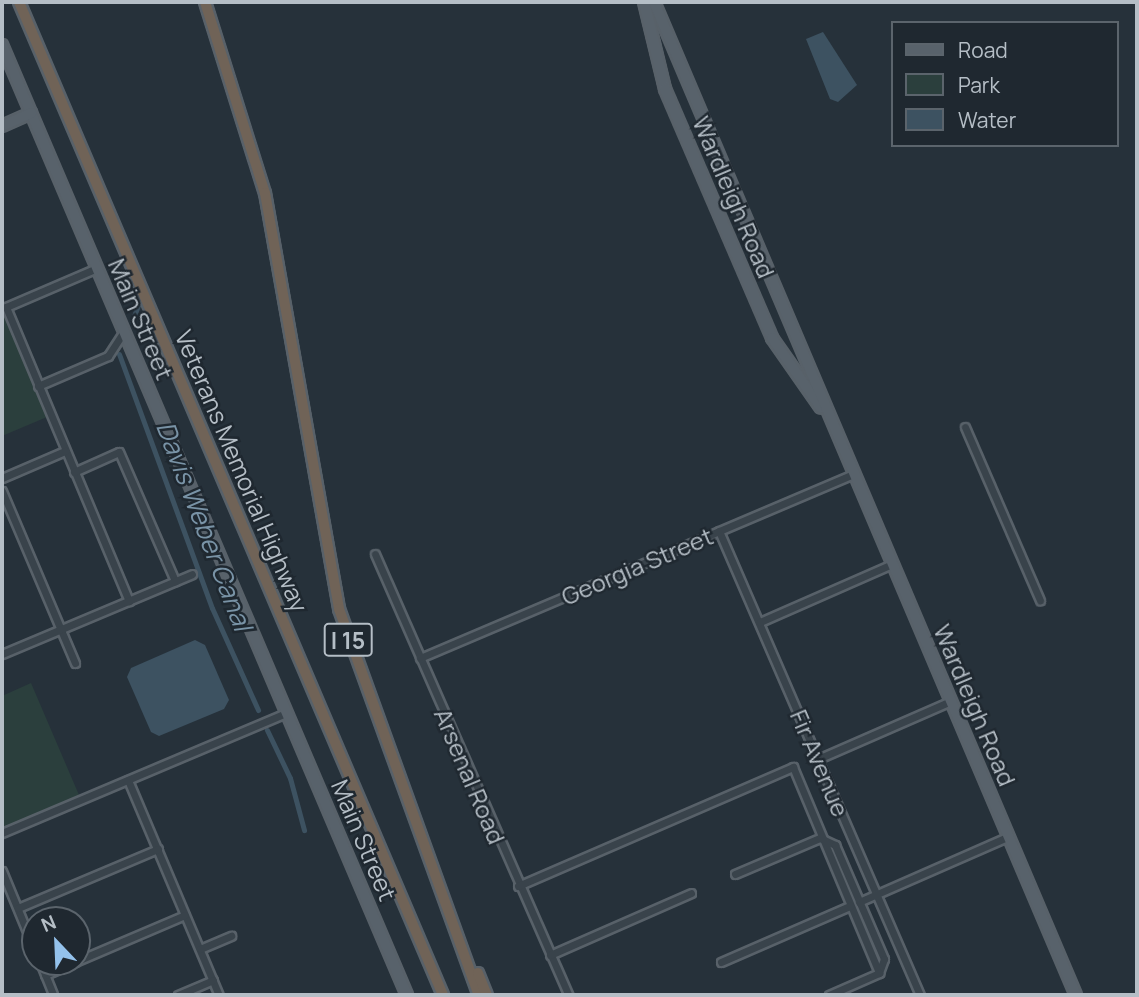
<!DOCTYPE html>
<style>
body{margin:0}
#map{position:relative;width:1139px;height:997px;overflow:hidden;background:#26313a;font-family:Manrope,sans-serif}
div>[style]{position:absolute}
.green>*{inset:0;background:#2b3f3d}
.water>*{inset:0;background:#3d5261}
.canal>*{height:5px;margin:-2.5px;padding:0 2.5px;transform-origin:2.5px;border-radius:2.5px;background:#3d5261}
.roads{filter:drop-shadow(2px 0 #586169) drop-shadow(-2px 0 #586169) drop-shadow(0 2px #586169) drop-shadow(0 -2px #586169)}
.minor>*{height:7px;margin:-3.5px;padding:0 3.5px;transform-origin:3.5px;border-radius:3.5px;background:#39434b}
.major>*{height:10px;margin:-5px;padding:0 5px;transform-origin:5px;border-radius:5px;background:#58626b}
.highway>*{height:10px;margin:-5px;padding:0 5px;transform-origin:5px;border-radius:5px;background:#706357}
span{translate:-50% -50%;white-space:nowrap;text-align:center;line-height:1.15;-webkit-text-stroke:5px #1f2830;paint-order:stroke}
.shield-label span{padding:2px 5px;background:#1f2830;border:2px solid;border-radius:5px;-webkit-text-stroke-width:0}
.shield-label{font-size:23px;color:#b5bec6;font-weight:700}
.street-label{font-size:24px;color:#b5bec6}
.water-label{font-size:26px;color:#7993a6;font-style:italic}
.frame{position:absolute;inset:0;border:4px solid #b5bec6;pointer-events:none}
.legend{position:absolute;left:891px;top:21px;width:228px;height:126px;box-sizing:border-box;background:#1f2830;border:2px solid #5b646c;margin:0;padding:9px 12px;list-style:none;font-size:21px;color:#b5bec6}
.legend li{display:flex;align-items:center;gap:14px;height:35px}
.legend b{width:35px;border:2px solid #5b646c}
.north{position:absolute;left:21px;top:906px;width:70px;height:70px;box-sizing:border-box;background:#1f2830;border:2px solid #5b646c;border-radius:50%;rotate:337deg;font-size:19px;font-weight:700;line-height:28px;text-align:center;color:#b5bec6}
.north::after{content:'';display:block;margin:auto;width:24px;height:32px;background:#94c2ec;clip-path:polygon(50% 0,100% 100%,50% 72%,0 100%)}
</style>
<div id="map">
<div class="green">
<i style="clip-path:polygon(2px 308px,47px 417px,2px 436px)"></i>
<i style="clip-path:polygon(31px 683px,79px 795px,2px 828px,2px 696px)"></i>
</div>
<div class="water">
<i style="clip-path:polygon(823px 32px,857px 85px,838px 102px,830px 99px,806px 39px)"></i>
<i style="clip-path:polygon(195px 640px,205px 645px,229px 700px,224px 709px,159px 736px,151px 732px,127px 677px,131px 668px)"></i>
</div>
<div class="canal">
<i style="left:132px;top:321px;width:17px;rotate:-69deg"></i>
<i style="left:119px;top:354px;width:270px;rotate:69.9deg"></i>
<i style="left:212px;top:608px;width:112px;rotate:65.7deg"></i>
<i style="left:267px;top:730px;width:53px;rotate:64.4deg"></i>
<i style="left:290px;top:778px;width:54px;rotate:74.9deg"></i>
</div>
<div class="roads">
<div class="minor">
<i style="left:97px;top:268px;width:99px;rotate:156.8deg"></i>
<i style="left:6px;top:307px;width:319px;rotate:67.3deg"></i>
<i style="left:38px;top:386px;width:76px;rotate:-23.2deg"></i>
<i style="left:108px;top:356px;width:30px;rotate:-57deg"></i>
<i style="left:965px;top:427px;width:189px;rotate:66.6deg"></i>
<i style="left:74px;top:472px;width:49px;rotate:-24deg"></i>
<i style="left:119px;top:452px;width:141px;rotate:66.5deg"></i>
<i style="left:2px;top:478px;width:69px;rotate:-23.2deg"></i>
<i style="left:2px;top:491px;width:187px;rotate:67deg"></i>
<i style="left:719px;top:531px;width:506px;rotate:66.58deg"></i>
<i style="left:375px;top:554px;width:482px;rotate:66.3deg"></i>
<i style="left:760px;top:622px;width:144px;rotate:-23.7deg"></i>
<i style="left:2px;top:654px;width:206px;rotate:-22.8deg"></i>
<i style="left:420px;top:658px;width:470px;rotate:-23deg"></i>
<i style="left:818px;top:759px;width:145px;rotate:-23.6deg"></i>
<i style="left:128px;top:780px;width:233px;rotate:67.1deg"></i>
<i style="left:2px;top:833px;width:308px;rotate:-22.9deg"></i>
<i style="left:820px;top:838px;width:17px;rotate:25deg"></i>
<i style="left:835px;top:845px;width:124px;rotate:66.7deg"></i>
<i style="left:884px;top:959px;width:15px;rotate:110deg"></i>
<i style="left:2px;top:871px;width:87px;rotate:67.6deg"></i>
<i style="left:735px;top:874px;width:92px;rotate:-23deg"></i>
<i style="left:518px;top:886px;width:300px;rotate:-23.4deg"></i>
<i style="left:793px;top:767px;width:223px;rotate:67.3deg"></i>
<i style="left:859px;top:902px;width:164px;rotate:-23.7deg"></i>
<i style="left:18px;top:908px;width:152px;rotate:-22.9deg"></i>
<i style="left:200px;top:949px;width:34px;rotate:-23deg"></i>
<i style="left:550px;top:955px;width:154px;rotate:-23.7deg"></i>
<i style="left:77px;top:961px;width:117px;rotate:-23.1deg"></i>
<i style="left:40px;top:962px;width:35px;rotate:68deg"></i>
<i style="left:721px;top:962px;width:141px;rotate:-23.5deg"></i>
<i style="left:45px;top:975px;width:33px;rotate:-23deg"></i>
<i style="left:178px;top:995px;width:38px;rotate:-23deg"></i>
<i style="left:829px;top:995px;width:55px;rotate:-23.7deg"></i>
</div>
<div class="major">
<i style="left:644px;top:2px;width:89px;rotate:76.4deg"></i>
<i style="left:665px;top:89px;width:271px;rotate:66.7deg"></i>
<i style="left:772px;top:338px;width:85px;rotate:55deg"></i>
<i style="left:654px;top:2px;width:1079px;rotate:66.98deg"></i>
<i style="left:2px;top:45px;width:1033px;rotate:66.91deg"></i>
<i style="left:2px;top:126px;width:32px;rotate:-24deg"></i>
</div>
<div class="highway">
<i style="left:19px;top:2px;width:1080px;rotate:66.88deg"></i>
<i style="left:205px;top:2px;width:200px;rotate:72.6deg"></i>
<i style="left:265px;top:193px;width:423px;rotate:79.9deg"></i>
<i style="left:339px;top:609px;width:411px;rotate:70.1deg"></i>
<i style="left:478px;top:973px;width:24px;rotate:68deg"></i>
</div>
</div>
<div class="shield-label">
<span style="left:348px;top:640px">I 15</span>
</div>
<div class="street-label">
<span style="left:734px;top:197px;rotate:67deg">Wardleigh Road</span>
<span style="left:141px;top:319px;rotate:67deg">Main Street</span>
<span style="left:242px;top:471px;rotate:67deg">Veterans Memorial Highway</span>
<span style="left:637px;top:566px;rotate:-23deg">Georgia Street</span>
<span style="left:975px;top:705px;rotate:67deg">Wardleigh Road</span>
<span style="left:820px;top:763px;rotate:67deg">Fir Avenue</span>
<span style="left:470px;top:776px;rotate:67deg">Arsenal Road</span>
<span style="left:364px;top:840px;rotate:67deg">Main Street</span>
</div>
<div class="water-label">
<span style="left:204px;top:526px;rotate:69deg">Davis Weber Canal</span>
</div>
<div class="frame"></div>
<ul class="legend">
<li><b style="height:9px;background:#58626b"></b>Road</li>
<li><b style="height:19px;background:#2b3f3d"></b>Park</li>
<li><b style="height:19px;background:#3d5261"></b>Water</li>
</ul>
<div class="north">N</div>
</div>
